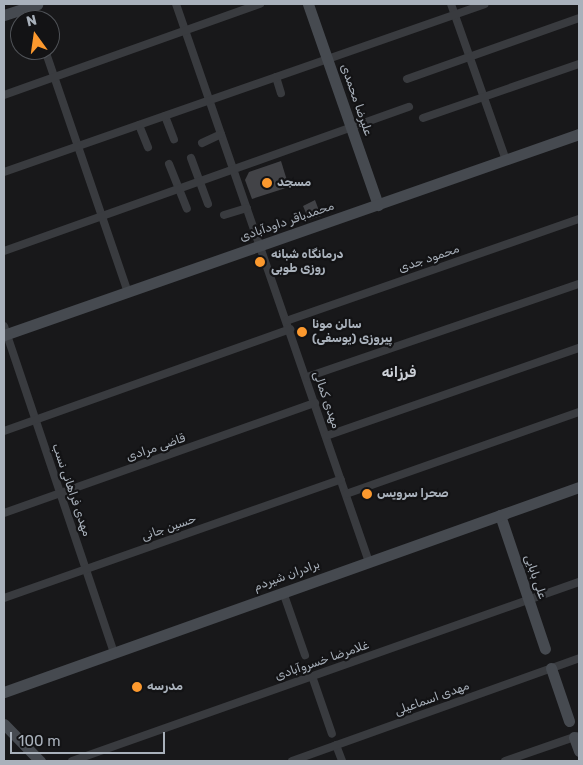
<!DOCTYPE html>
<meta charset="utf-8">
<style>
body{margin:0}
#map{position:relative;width:583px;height:765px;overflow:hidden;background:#18181a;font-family:Rubik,Vazirmatn,sans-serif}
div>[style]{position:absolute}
.building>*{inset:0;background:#424347}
.street>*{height:8px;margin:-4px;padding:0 4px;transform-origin:4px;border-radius:4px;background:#393b3f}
.secondary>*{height:11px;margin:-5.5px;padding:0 5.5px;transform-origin:5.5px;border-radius:5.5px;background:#464a50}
.dots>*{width:14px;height:14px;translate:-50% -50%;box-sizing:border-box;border:2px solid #131315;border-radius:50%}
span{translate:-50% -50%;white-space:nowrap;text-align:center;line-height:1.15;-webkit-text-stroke:4.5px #131315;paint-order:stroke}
.street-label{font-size:12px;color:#a9b1bb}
.poi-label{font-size:12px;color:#a9b1bb;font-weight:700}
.left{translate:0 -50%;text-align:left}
.neighbourhood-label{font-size:14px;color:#cbcfd6;font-weight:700}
.frame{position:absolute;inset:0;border:5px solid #a9b1bb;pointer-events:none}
.north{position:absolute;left:10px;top:10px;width:50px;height:50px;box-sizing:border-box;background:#131315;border:1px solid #4f5257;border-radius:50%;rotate:346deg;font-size:14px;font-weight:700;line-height:20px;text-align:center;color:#a9b1bb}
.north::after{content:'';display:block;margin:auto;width:18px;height:22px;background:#fc992e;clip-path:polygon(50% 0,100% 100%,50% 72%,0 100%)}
.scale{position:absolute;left:10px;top:732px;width:155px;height:22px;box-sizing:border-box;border:2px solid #a9b1bb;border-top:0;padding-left:6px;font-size:15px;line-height:18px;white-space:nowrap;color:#a9b1bb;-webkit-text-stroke:4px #131315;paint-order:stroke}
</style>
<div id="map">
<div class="building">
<i style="clip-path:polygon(281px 161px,289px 187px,252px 199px,245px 180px,249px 172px)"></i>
<i style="clip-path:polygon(315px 200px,321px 216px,309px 220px,303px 206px)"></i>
</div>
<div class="street">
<i style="left:30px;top:4px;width:17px;rotate:73deg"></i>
<i style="left:176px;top:4px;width:590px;rotate:70.92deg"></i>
<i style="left:451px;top:4px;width:165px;rotate:70.6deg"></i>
<i style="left:45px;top:50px;width:256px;rotate:71.1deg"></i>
<i style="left:276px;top:77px;width:17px;rotate:73deg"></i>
<i style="left:407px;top:79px;width:182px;rotate:-19.5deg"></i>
<i style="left:4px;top:95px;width:272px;rotate:-19.6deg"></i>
<i style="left:165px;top:116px;width:25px;rotate:69deg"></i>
<i style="left:423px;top:118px;width:165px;rotate:-19.1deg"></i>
<i style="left:139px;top:125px;width:24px;rotate:68deg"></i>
<i style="left:202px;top:143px;width:21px;rotate:-25deg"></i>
<i style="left:191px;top:158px;width:49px;rotate:69.7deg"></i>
<i style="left:169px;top:164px;width:48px;rotate:68.2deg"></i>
<i style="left:4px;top:172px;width:509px;rotate:-19.25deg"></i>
<i style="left:224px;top:215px;width:24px;rotate:-17deg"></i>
<i style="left:4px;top:251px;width:430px;rotate:-19.6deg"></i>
<i style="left:286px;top:321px;width:310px;rotate:-19.2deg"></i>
<i style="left:4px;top:326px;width:344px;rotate:71.4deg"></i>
<i style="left:307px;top:377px;width:287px;rotate:-18.9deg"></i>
<i style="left:4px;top:431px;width:304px;rotate:-19.6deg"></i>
<i style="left:326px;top:436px;width:268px;rotate:-19.2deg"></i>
<i style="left:346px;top:494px;width:247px;rotate:-19.4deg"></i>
<i style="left:4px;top:513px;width:330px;rotate:-19.5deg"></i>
<i style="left:283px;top:592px;width:67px;rotate:70.8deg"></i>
<i style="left:4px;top:598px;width:357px;rotate:-19.4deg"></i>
<i style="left:312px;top:676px;width:61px;rotate:71deg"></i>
<i style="left:336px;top:745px;width:17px;rotate:69deg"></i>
<i style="left:72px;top:761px;width:538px;rotate:-19.45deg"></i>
<i style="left:292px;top:761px;width:305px;rotate:-19.7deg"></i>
<i style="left:505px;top:761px;width:76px;rotate:-19.1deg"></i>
</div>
<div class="secondary">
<i style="left:308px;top:4px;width:213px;rotate:70.8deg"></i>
<i style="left:4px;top:15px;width:35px;rotate:-18deg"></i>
<i style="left:4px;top:335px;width:609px;rotate:-19.27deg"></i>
<i style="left:500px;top:515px;width:141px;rotate:71.4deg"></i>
<i style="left:551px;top:668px;width:56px;rotate:71.2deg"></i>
<i style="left:4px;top:692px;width:610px;rotate:-19.62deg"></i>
<i style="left:4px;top:724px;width:52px;rotate:45.8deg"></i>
<i style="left:574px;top:737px;width:15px;rotate:70deg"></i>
</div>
<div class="dots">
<i style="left:267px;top:183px;background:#fc992e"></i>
<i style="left:260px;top:262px;background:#fc992e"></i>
<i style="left:302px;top:332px;background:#fc992e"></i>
<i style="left:367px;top:494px;background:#fc992e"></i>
<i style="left:137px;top:687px;background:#fc992e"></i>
</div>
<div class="street-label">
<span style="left:356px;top:100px;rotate:71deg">علیرضا محمدی</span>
<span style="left:287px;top:222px;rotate:-19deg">محمدباقر داودآبادی</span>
<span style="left:429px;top:259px;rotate:-19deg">محمود جدی</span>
<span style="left:326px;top:400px;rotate:71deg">مهدی کمالی</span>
<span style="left:156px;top:448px;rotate:-19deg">قاضی مرادی</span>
<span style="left:71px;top:490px;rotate:71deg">مهدی فراهانی نسب</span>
<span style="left:169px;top:528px;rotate:-19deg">حسین جانی</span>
<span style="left:287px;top:576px;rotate:-20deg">برادران شیردم</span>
<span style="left:535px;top:577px;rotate:71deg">علی بابایی</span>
<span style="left:322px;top:661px;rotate:-19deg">غلامرضا خسروآبادی</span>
<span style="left:432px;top:699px;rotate:-20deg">مهدی اسماعیلی</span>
</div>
<div class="poi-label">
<span class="left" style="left:277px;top:183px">مسجد</span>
<span class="left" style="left:271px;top:262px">درمانگاه شبانه<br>روزی طوبی</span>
<span class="left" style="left:312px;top:332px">سالن مونا<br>پیروزی (یوسفی)</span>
<span class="left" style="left:377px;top:494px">صحرا سرویس</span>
<span class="left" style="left:147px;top:687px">مدرسه</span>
</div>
<div class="neighbourhood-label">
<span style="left:399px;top:373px">فرزانه</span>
</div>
<div class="frame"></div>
<div class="north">N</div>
<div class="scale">100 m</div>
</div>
